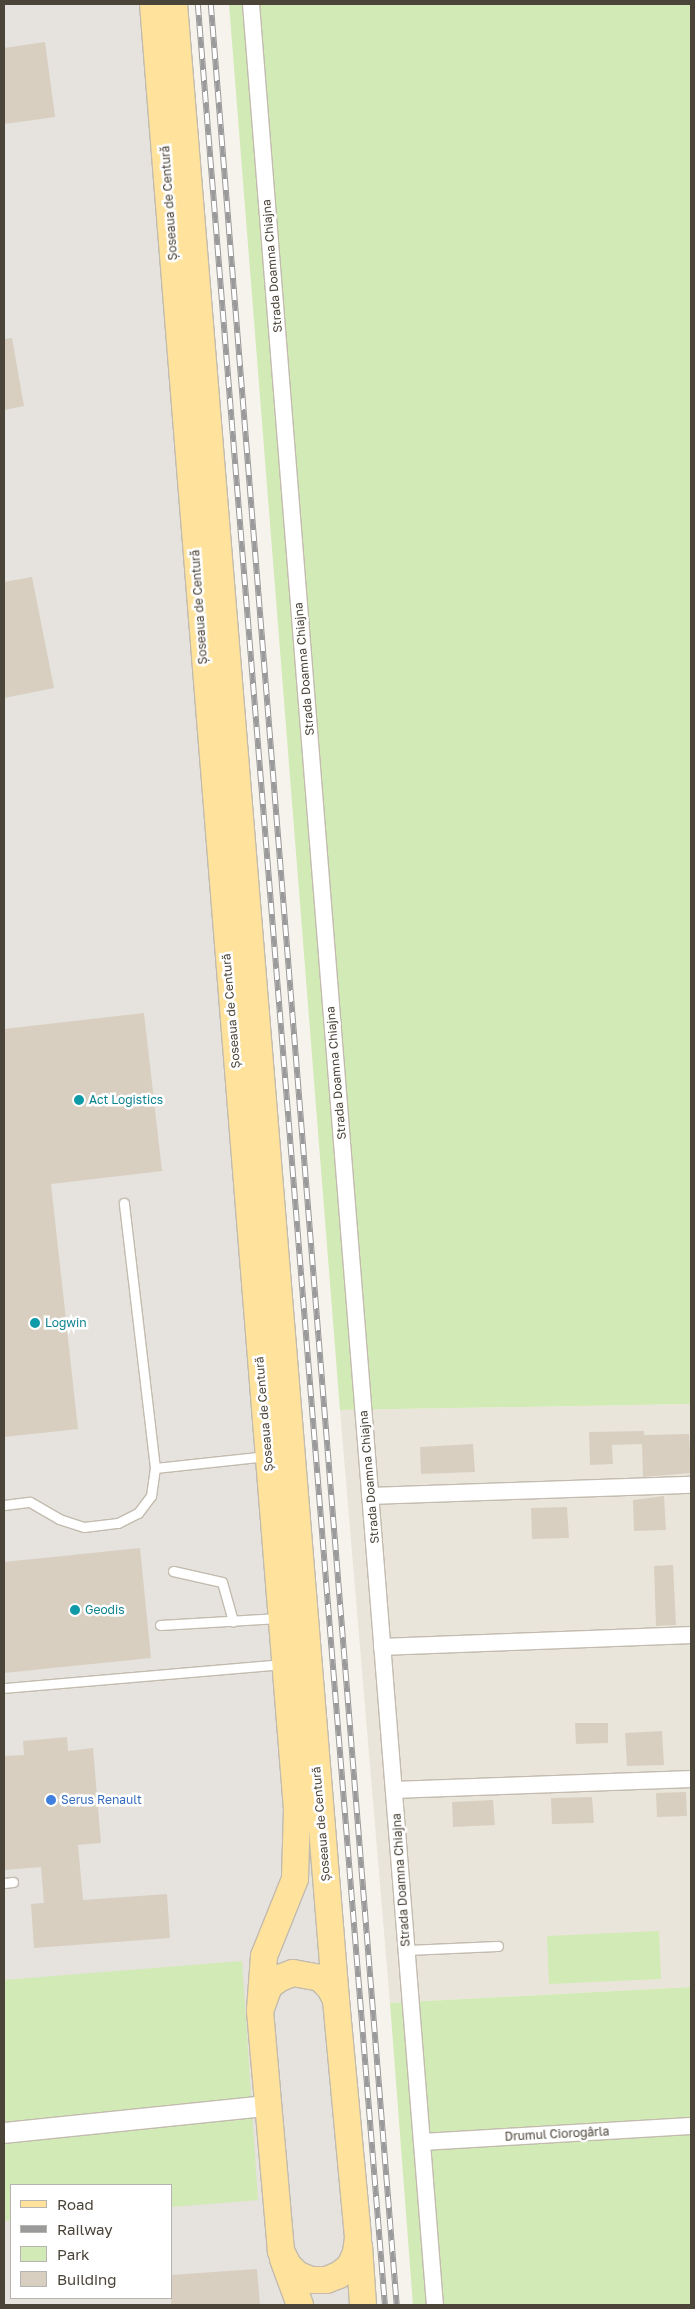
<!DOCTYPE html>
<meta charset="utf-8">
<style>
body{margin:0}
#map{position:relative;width:695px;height:2309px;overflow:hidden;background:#f6f3ec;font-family:"Golos Text",sans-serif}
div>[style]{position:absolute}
.residential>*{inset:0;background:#eae5da}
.industrial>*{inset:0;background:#e6e2dd}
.green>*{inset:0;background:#d2eab5}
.building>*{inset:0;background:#d8cfc1}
.roads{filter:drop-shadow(1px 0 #c2bbae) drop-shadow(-1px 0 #c2bbae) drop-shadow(0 1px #c2bbae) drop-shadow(0 -1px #c2bbae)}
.service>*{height:9px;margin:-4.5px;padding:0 4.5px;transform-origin:4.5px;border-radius:4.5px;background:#fff}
.minor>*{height:16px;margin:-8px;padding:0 8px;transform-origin:8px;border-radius:8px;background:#fff}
.tertiary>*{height:20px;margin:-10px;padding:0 10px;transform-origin:10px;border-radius:10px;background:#fff}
.primary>*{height:26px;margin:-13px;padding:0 13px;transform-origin:13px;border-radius:13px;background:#ffe39c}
.rail>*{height:5.5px;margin-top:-2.75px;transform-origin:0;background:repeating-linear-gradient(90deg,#fff 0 11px,#9a9a9a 0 22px);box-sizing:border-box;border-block:1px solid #9a9a9a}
.dots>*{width:14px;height:14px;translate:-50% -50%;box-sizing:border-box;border:2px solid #fff;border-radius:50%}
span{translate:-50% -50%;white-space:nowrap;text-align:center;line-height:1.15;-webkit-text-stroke:5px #fff;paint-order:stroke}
.street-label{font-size:12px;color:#4b4439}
.culture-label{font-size:12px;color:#0d838f}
.left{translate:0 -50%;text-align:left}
.shop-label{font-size:12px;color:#366cbe}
.frame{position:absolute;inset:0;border:5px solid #4b4439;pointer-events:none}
.legend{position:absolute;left:10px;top:2184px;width:162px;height:115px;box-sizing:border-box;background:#fff;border:1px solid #b7b4b0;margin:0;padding:6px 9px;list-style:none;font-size:15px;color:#4b4439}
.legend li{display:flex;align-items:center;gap:10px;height:25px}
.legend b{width:25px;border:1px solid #b7b4b0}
</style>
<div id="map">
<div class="residential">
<i style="clip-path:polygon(691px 1404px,691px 1987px,390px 2003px,340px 1410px)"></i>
</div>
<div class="industrial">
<i style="clip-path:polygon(evenodd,4px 4px,183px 4px,375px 2305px,4px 2305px,4px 4px,11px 2185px,171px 2185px,171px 2298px,11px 2298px,11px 2185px)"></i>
</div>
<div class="green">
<i style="clip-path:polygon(229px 4px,691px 4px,691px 1404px,340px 1410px)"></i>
<i style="clip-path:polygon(659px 1931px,661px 1979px,549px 1984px,547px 1936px)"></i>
<i style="clip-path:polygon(242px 1961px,258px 2200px,171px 2207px,171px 2185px,11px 2185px,11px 2220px,4px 2221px,4px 1980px)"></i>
<i style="clip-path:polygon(691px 1987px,691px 2305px,413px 2305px,390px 2003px)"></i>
</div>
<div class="building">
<i style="clip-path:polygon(45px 42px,55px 117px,4px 124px,4px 48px)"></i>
<i style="clip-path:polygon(12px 338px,24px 406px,4px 410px,4px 339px)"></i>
<i style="clip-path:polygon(32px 577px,54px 688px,4px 698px,4px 582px)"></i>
<i style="clip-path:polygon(144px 1013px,162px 1171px,51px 1184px,78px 1429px,4px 1437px,4px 1029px)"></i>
<i style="clip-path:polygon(644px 1431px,644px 1435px,689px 1434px,691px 1473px,643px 1477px,642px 1444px,612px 1445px,613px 1464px,590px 1465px,589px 1432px)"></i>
<i style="clip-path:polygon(473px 1444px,475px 1472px,421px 1474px,420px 1447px)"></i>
<i style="clip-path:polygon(664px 1496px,666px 1530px,634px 1531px,633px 1500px)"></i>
<i style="clip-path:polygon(567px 1507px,569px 1538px,532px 1539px,531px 1508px)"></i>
<i style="clip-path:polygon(140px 1548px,151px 1658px,4px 1673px,4px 1562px)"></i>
<i style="clip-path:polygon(673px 1565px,676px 1625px,656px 1626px,654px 1566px)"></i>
<i style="clip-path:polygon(575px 1723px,608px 1723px,608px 1743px,576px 1744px)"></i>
<i style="clip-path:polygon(662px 1731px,664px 1765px,627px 1766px,625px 1733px)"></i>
<i style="clip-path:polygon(67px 1737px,68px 1751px,93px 1748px,101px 1843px,78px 1845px,83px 1900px,167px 1894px,170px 1938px,34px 1948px,31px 1904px,44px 1903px,41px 1867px,4px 1870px,4px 1756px,24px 1755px,23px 1741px)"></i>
<i style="clip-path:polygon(686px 1792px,687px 1816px,657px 1817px,656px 1793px)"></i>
<i style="clip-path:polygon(592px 1797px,594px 1823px,552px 1824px,551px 1798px)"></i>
<i style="clip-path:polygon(493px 1800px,495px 1825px,453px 1827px,452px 1802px)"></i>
<i style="clip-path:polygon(257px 2269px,260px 2305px,171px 2305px,171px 2275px)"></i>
</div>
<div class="roads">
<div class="service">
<i style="left:155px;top:1468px;width:113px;rotate:-6.1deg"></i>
<i style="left:4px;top:1505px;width:26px;rotate:-7deg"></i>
<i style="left:30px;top:1502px;width:34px;rotate:30deg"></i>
<i style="left:59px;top:1519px;width:26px;rotate:18deg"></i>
<i style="left:84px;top:1527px;width:34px;rotate:-7deg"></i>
<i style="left:118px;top:1523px;width:22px;rotate:-27deg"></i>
<i style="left:138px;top:1513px;width:21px;rotate:-53deg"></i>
<i style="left:151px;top:1496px;width:28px;rotate:-82deg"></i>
<i style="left:155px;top:1468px;width:267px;rotate:-96.7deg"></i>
<i style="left:173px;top:1571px;width:50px;rotate:12.7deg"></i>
<i style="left:222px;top:1582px;width:41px;rotate:74.2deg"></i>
<i style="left:160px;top:1625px;width:119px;rotate:-3.4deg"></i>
<i style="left:4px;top:1688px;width:279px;rotate:-4.9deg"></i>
<i style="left:4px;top:1883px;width:9px;rotate:-6deg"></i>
<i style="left:406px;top:1950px;width:92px;rotate:-2.5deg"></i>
</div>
<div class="minor">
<i style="left:251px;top:4px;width:2308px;rotate:85.43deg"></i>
<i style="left:370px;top:1496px;width:321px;rotate:-2deg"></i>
<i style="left:382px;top:1647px;width:309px;rotate:-2.2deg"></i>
<i style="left:394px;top:1790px;width:297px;rotate:-2.1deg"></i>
<i style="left:422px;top:2142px;width:269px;rotate:-3.4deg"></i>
</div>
<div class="tertiary">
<i style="left:4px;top:2133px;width:264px;rotate:-5.9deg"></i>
</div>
<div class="primary">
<i style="left:153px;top:4px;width:1812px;rotate:85.44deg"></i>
<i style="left:297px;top:1810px;width:69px;rotate:91.7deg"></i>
<i style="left:295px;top:1879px;width:83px;rotate:111.9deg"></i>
<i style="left:264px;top:1956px;width:55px;rotate:94.2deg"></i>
<i style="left:174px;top:4px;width:2003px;rotate:85.36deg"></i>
<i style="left:293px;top:1973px;width:27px;rotate:10deg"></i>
<i style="left:320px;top:1978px;width:14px;rotate:45deg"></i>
<i style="left:330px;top:1988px;width:13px;rotate:63deg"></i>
<i style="left:336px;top:2000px;width:239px;rotate:84.7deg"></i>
<i style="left:358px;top:2238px;width:15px;rotate:98deg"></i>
<i style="left:356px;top:2253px;width:14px;rotate:115deg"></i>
<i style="left:350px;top:2266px;width:14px;rotate:141deg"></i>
<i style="left:339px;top:2275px;width:14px;rotate:159deg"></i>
<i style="left:326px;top:2280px;width:15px;rotate:180deg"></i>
<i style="left:311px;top:2280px;width:14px;rotate:-159deg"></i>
<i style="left:298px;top:2275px;width:14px;rotate:-135deg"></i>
<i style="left:288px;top:2265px;width:16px;rotate:-117deg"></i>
<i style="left:281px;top:2251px;width:241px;rotate:-95deg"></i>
<i style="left:260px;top:2011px;width:27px;rotate:-70deg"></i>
<i style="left:269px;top:1986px;width:14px;rotate:-36deg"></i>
<i style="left:280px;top:1978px;width:14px;rotate:-21deg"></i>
<i style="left:359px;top:2246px;width:59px;rotate:86.1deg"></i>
<i style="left:283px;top:2259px;width:49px;rotate:69.7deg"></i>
</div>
</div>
<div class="rail">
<i style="left:198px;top:4px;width:2309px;rotate:85.35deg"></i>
<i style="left:211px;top:4px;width:2309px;rotate:85.38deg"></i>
</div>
<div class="dots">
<i style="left:79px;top:1100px;background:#0f9aa8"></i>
<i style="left:35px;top:1323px;background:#0f9aa8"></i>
<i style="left:75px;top:1610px;background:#0f9aa8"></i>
<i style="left:51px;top:1800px;background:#3f7fe0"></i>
</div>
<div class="street-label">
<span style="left:169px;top:203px;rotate:-94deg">Șoseaua de Centură</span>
<span style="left:272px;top:266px;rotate:-95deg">Strada Doamna Chiajna</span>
<span style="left:199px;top:607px;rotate:-94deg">Șoseaua de Centură</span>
<span style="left:304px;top:669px;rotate:-95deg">Strada Doamna Chiajna</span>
<span style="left:231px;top:1011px;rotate:-95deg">Șoseaua de Centură</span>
<span style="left:336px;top:1073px;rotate:-95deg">Strada Doamna Chiajna</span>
<span style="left:264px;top:1414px;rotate:-95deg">Șoseaua de Centură</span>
<span style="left:369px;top:1477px;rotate:-95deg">Strada Doamna Chiajna</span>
<span style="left:321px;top:1824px;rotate:-95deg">Șoseaua de Centură</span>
<span style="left:401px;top:1880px;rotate:-94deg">Strada Doamna Chiajna</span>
<span style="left:557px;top:2134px;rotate:-3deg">Drumul Ciorogârla</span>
</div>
<div class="culture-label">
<span class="left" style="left:89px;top:1100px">Act Logistics</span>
<span class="left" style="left:45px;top:1323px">Logwin</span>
<span class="left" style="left:85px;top:1610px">Geodis</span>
</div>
<div class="shop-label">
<span class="left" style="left:61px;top:1800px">Serus Renault</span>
</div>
<div class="frame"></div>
<ul class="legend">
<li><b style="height:6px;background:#ffe39c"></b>Road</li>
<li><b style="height:6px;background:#9a9a9a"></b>Railway</li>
<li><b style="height:14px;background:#d2eab5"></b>Park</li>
<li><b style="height:14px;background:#d8cfc1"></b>Building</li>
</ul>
</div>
